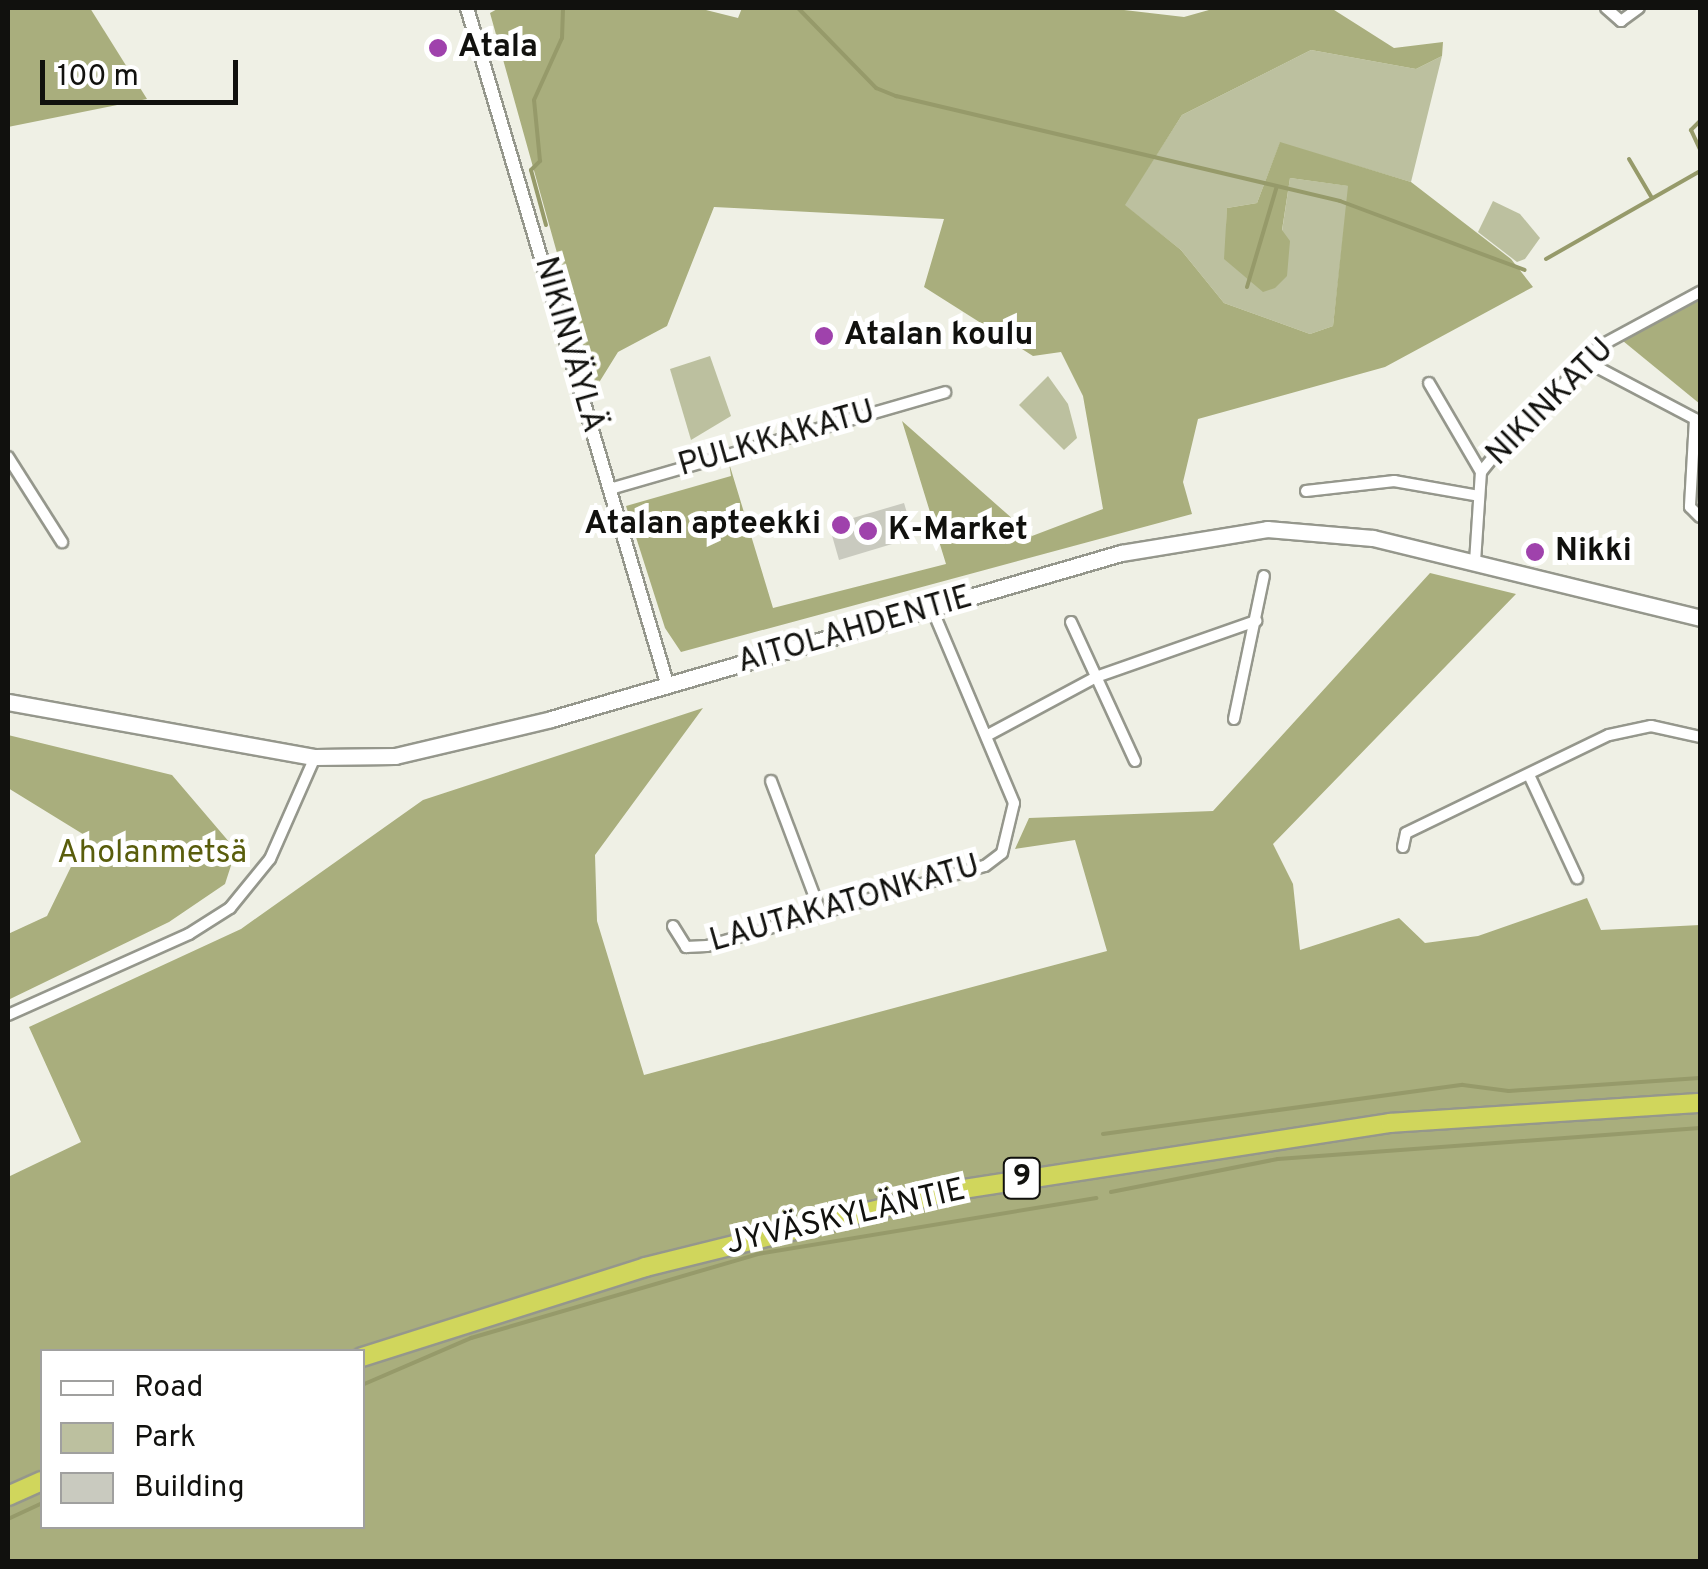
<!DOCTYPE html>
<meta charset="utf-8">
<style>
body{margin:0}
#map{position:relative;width:1708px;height:1569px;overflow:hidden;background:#eff0e5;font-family:Overpass,sans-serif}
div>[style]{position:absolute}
.green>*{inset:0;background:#bcc09f}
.forest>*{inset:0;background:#a9ae7d}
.stream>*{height:4px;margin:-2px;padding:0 2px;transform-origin:2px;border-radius:2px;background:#969a6a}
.building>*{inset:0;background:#c9cabf}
.roads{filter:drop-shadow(2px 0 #95978c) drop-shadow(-2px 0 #95978c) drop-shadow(0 2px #95978c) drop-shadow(0 -2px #95978c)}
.minor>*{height:10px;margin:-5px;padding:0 5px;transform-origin:5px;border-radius:5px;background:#fff}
.tertiary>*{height:12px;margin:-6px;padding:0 6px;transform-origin:6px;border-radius:6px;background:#fff}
.secondary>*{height:15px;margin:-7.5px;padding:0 7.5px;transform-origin:7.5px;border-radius:7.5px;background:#fff}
.trunk>*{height:18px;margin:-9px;padding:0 9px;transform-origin:9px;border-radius:9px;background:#d0d65c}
.dots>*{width:28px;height:28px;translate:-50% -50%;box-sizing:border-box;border:5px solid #fff;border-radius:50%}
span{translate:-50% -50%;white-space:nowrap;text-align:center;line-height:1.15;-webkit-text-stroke:10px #fff;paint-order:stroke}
.shield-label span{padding:2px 8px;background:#fff;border:2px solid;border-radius:8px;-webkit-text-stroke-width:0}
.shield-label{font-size:30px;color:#11110e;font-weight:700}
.poi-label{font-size:32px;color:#11110e;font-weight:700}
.left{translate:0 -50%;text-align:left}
.right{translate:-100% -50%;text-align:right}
.street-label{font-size:32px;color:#11110e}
.park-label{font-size:32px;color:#595d0c}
.frame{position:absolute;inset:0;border:10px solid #11110e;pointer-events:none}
.legend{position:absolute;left:40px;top:1349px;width:325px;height:180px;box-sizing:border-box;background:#fff;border:2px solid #a0a09f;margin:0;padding:12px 18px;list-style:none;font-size:30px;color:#11110e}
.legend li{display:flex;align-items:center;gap:20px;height:50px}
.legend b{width:50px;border:2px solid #a0a09f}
.scale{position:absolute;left:40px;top:60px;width:198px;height:45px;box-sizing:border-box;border:5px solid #11110e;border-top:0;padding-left:12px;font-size:30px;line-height:35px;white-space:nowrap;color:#11110e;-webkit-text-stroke:8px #fff;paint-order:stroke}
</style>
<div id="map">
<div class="green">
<i style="clip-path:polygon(1311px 50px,1416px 69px,1442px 56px,1411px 182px,1280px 143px,1257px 203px,1227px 208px,1226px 240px,1282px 231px,1290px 178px,1349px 186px,1333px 326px,1310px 334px,1224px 303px,1181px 250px,1124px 205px,1182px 115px)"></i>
<i style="clip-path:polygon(1493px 201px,1520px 214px,1540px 238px,1525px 259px,1517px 262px,1478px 232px)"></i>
<i style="clip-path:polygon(710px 356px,731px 416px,691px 440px,670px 369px)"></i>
<i style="clip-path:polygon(1048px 376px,1068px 404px,1077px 438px,1064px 450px,1019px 405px)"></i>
</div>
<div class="forest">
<i style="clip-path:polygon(8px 8px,90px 8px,147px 99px,8px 127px)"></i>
<i style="clip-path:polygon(499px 8px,698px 8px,738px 18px,742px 8px,1107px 8px,1184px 17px,1216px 8px,1331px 8px,1394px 48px,1443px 42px,1442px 56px,1416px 69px,1311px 50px,1182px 115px,1125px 205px,1181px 250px,1224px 303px,1310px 334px,1333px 326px,1348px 186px,1290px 178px,1282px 230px,1290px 241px,1287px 276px,1275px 288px,1263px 292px,1224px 259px,1227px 208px,1257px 203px,1280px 142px,1411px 182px,1511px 259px,1533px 287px,1385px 367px,1198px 419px,1183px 482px,1192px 514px,681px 652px,665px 628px,626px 506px,731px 476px,729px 463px,773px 608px,946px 564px,902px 421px,1032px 536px,1103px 509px,1083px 396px,1061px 352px,1033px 356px,924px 287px,944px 219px,714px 207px,667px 326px,618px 352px,595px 389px,490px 13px)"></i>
<i style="clip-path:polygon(1700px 300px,1700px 404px,1623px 341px)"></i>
<i style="clip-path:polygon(evenodd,1430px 573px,1516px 594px,1273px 844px,1293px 884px,1300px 950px,1399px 918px,1425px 943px,1478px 936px,1587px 898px,1601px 930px,1700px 925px,1700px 1561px,8px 1561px,8px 1177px,81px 1142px,29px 1027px,241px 929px,423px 800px,703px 708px,595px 855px,597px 921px,644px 1075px,1107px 951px,1075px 840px,1015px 849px,1029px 818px,1213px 811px,1430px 573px,42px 1352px,362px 1352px,362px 1526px,42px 1526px,42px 1352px)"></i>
<i style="clip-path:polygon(8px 735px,172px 775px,236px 850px,225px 884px,169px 922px,8px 1000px,8px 934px,47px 916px,86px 836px,8px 788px)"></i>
</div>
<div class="stream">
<i style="left:798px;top:8px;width:112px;rotate:45.7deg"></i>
<i style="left:876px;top:88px;width:22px;rotate:22deg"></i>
<i style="left:896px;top:96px;width:456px;rotate:13.3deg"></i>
<i style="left:1340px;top:201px;width:197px;rotate:20.5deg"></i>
<i style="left:1700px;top:121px;width:13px;rotate:135deg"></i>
<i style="left:1691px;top:130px;width:21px;rotate:65deg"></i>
<i style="left:1629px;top:159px;width:45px;rotate:59.5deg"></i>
<i style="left:546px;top:225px;width:57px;rotate:-105.3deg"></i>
<i style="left:531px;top:170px;width:13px;rotate:-45deg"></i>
<i style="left:540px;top:161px;width:61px;rotate:-95.6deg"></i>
<i style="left:534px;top:100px;width:68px;rotate:-65.7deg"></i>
<i style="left:562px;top:38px;width:30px;rotate:-88deg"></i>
<i style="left:1546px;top:259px;width:177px;rotate:-29.7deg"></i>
<i style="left:1247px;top:287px;width:105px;rotate:-73.5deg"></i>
<i style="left:1103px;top:1134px;width:363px;rotate:-7.8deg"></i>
<i style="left:1463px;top:1085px;width:46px;rotate:7.4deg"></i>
<i style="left:1509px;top:1091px;width:191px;rotate:-3.9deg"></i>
<i style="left:1111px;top:1192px;width:170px;rotate:-11.2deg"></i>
<i style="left:1278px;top:1159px;width:423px;rotate:-4.2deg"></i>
<i style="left:362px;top:1385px;width:119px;rotate:-23.3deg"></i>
<i style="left:471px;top:1338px;width:299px;rotate:-16.3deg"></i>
<i style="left:758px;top:1254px;width:343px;rotate:-9.4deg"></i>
<i style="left:8px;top:1519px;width:38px;rotate:-25deg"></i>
</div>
<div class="building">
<i style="clip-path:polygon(904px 503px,911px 526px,902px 541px,839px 560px,829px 525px)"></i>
</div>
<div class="roads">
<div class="minor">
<i style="left:1606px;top:8px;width:20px;rotate:41deg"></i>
<i style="left:1621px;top:21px;width:22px;rotate:-36deg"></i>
<i style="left:1587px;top:362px;width:122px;rotate:27.8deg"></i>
<i style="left:1695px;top:419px;width:88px;rotate:93.3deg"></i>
<i style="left:1690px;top:507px;width:14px;rotate:45deg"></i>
<i style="left:1429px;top:383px;width:103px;rotate:59.7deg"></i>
<i style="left:8px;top:457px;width:101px;rotate:57.6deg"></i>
<i style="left:610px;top:489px;width:349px;rotate:-16.1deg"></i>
<i style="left:1306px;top:491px;width:89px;rotate:-6.5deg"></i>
<i style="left:1394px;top:481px;width:86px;rotate:10deg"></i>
<i style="left:1475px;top:562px;width:90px;rotate:-86.2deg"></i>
<i style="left:1481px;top:472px;width:26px;rotate:-51deg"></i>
<i style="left:1497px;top:452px;width:148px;rotate:-45.8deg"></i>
<i style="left:1600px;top:346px;width:114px;rotate:-28.4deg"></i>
<i style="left:1071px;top:622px;width:153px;rotate:65.3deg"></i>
<i style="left:1234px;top:719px;width:146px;rotate:-78.2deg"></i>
<i style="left:988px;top:735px;width:123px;rotate:-28.2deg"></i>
<i style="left:1096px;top:677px;width:170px;rotate:-19.3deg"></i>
<i style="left:1529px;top:775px;width:114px;rotate:65deg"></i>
<i style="left:771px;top:781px;width:139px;rotate:69.3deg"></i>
<i style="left:1403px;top:847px;width:14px;rotate:-78deg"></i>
<i style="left:1406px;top:833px;width:225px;rotate:-25.8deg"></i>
<i style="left:1609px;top:735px;width:43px;rotate:-12.1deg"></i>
<i style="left:1651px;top:726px;width:50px;rotate:12.7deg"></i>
<i style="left:673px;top:926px;width:25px;rotate:58deg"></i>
<i style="left:686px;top:947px;width:21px;rotate:-3deg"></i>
<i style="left:707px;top:946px;width:289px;rotate:-16.1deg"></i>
<i style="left:985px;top:866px;width:21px;rotate:-37deg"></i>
<i style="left:1002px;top:853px;width:51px;rotate:-76.5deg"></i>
<i style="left:1014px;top:803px;width:211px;rotate:-112.9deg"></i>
<i style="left:8px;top:1015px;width:198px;rotate:-24.1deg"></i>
<i style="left:189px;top:934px;width:49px;rotate:-32.4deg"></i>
<i style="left:230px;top:908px;width:63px;rotate:-50.8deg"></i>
<i style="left:270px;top:859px;width:111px;rotate:-66.2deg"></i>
</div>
<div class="tertiary">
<i style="left:467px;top:8px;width:704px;rotate:73.5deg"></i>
</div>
<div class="secondary">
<i style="left:8px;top:702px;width:312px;rotate:10.2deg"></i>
<i style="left:315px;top:757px;width:80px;rotate:-0.7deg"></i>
<i style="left:395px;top:756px;width:160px;rotate:-13.3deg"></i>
<i style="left:551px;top:719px;width:594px;rotate:-16.24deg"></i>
<i style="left:1121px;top:553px;width:148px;rotate:-9.3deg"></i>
<i style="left:1267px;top:529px;width:106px;rotate:4.9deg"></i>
<i style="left:1373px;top:538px;width:337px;rotate:13.7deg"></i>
</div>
<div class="trunk">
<i style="left:362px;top:1357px;width:297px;rotate:-17.6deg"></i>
<i style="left:645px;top:1267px;width:321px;rotate:-13.9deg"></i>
<i style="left:957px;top:1190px;width:438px;rotate:-8.8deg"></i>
<i style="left:1390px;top:1123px;width:311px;rotate:-3.7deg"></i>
<i style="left:8px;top:1496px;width:37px;rotate:-24deg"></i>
</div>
</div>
<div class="dots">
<i style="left:438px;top:48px;background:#9f42ac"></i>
<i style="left:824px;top:336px;background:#9f42ac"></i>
<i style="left:841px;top:525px;background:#9f42ac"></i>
<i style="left:868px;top:531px;background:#9f42ac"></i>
<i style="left:1535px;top:552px;background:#9f42ac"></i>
</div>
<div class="shield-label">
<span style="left:1022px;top:1178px">9</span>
</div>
<div class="poi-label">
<span class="left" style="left:458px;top:48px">Atala</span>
<span class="left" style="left:844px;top:336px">Atalan koulu</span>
<span class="right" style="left:821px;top:525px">Atalan apteekki</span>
<span class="left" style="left:888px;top:531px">K-Market</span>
<span class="left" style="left:1555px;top:552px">Nikki</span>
</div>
<div class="street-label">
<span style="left:568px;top:345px;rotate:74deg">NIKINVÄYLÄ</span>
<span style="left:1551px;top:403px;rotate:-45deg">NIKINKATU</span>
<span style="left:777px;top:440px;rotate:-16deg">PULKKAKATU</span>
<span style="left:855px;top:631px;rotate:-16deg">AITOLAHDENTIE</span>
<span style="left:845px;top:905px;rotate:-16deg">LAUTAKATONKATU</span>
<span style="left:846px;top:1218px;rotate:-13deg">JYVÄSKYLÄNTIE</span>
</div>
<div class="park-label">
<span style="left:152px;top:854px">Aholanmetsä</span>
</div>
<div class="frame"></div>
<ul class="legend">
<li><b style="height:12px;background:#fff"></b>Road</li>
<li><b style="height:28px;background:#bcc09f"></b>Park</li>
<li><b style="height:28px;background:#c9cabf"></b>Building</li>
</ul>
<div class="scale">100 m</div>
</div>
